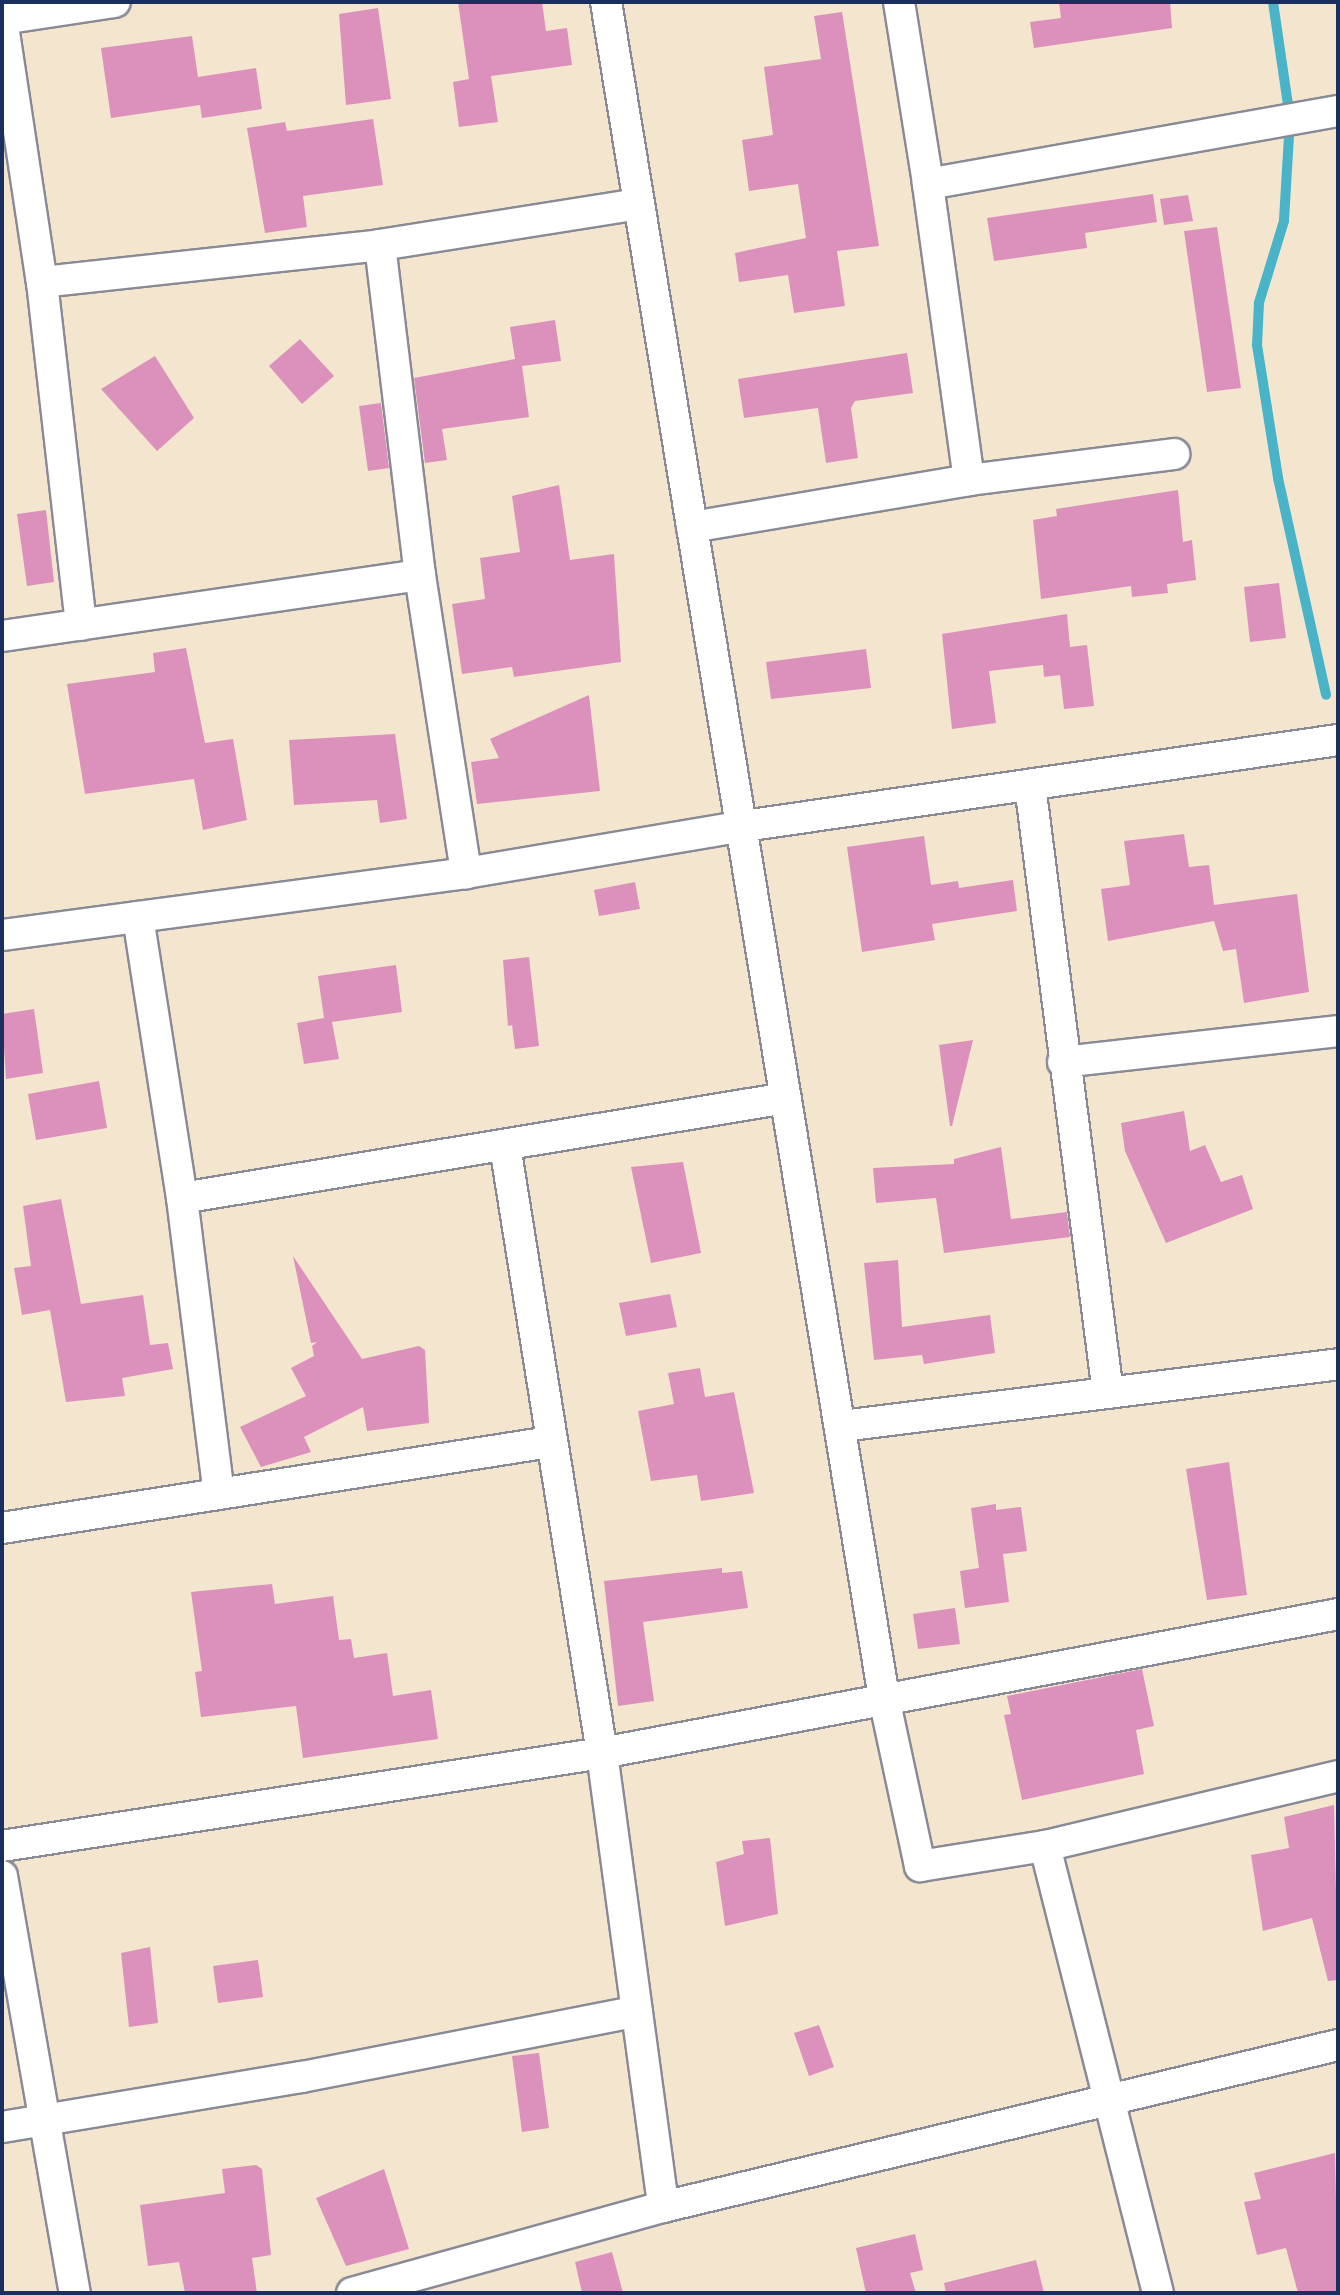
<!DOCTYPE html>
<style>
body{margin:0}
#map{position:relative;width:1340px;height:2295px;overflow:hidden;background:#f4e5ce;font-family:"Sorts Mill Goudy",serif}
div>[style]{position:absolute}
.stream>*{height:10px;margin:-5px;padding:0 5px;transform-origin:5px;border-radius:5px;background:#49b4c7}
.building>*{inset:0;background:#dc91bd}
.roads{filter:drop-shadow(2px 0 #888a96) drop-shadow(-2px 0 #888a96) drop-shadow(0 2px #888a96) drop-shadow(0 -2px #888a96)}
.minor>*{height:30px;margin:-15px;padding:0 15px;transform-origin:15px;border-radius:15px;background:#fff}
span{translate:-50% -50%;white-space:nowrap;text-align:center;line-height:1.15;-webkit-text-stroke:8px #f7f3e8;paint-order:stroke}
.frame{position:absolute;inset:0;border:4px solid #1b2f5e;pointer-events:none}
</style>
<div id="map">
<div class="stream">
<i style="left:1273px;top:2px;width:118px;rotate:81.7deg"></i>
<i style="left:1290px;top:119px;width:102px;rotate:93.4deg"></i>
<i style="left:1284px;top:221px;width:86px;rotate:107deg"></i>
<i style="left:1259px;top:303px;width:42px;rotate:92.7deg"></i>
<i style="left:1257px;top:345px;width:135px;rotate:81deg"></i>
<i style="left:1278px;top:478px;width:222px;rotate:77.5deg"></i>
</div>
<div class="building">
<i style="clip-path:polygon(458px 2px,542px 2px,546px 31px,567px 28px,572px 65px,491px 76px,498px 122px,459px 127px,453px 82px,469px 79px)"></i>
<i style="clip-path:polygon(1059px 2px,1170px 2px,1172px 28px,1034px 48px,1030px 22px,1061px 18px)"></i>
<i style="clip-path:polygon(378px 8px,391px 99px,346px 105px,339px 14px)"></i>
<i style="clip-path:polygon(842px 12px,879px 246px,837px 251px,845px 306px,794px 313px,788px 275px,739px 282px,735px 253px,806px 238px,798px 184px,749px 191px,742px 140px,773px 135px,764px 67px,821px 59px,814px 16px)"></i>
<i style="clip-path:polygon(192px 36px,198px 77px,256px 68px,262px 109px,202px 118px,200px 105px,111px 118px,101px 48px)"></i>
<i style="clip-path:polygon(373px 119px,383px 185px,303px 196px,307px 227px,265px 233px,247px 128px,285px 122px,287px 131px)"></i>
<i style="clip-path:polygon(1153px 194px,1157px 222px,1085px 233px,1087px 248px,994px 261px,987px 218px)"></i>
<i style="clip-path:polygon(1188px 195px,1193px 221px,1164px 225px,1160px 199px)"></i>
<i style="clip-path:polygon(1217px 227px,1241px 388px,1207px 392px,1184px 231px)"></i>
<i style="clip-path:polygon(555px 320px,561px 361px,522px 366px,529px 417px,442px 429px,447px 460px,425px 463px,414px 378px,515px 359px,510px 327px)"></i>
<i style="clip-path:polygon(300px 339px,334px 376px,302px 404px,269px 366px)"></i>
<i style="clip-path:polygon(907px 353px,913px 393px,855px 401px,851px 408px,858px 458px,826px 463px,818px 408px,744px 418px,738px 379px)"></i>
<i style="clip-path:polygon(155px 356px,194px 418px,157px 451px,101px 389px)"></i>
<i style="clip-path:polygon(381px 403px,389px 468px,368px 471px,359px 406px)"></i>
<i style="clip-path:polygon(559px 485px,570px 560px,614px 554px,621px 662px,514px 677px,512px 667px,462px 674px,452px 604px,485px 599px,480px 558px,520px 552px,512px 496px)"></i>
<i style="clip-path:polygon(1178px 490px,1183px 542px,1192px 540px,1196px 580px,1167px 584px,1168px 593px,1132px 597px,1131px 586px,1041px 599px,1033px 520px,1057px 516px,1056px 509px)"></i>
<i style="clip-path:polygon(46px 510px,54px 582px,27px 586px,17px 514px)"></i>
<i style="clip-path:polygon(1279px 583px,1286px 638px,1250px 642px,1244px 587px)"></i>
<i style="clip-path:polygon(1067px 614px,1070px 647px,1087px 645px,1094px 706px,1064px 709px,1060px 675px,1044px 677px,1043px 665px,989px 671px,996px 723px,952px 729px,942px 634px)"></i>
<i style="clip-path:polygon(186px 648px,205px 743px,233px 739px,247px 820px,203px 830px,194px 779px,85px 794px,67px 684px,155px 672px,153px 653px)"></i>
<i style="clip-path:polygon(866px 649px,871px 688px,771px 699px,766px 662px)"></i>
<i style="clip-path:polygon(589px 695px,600px 791px,477px 804px,471px 762px,499px 758px,490px 739px)"></i>
<i style="clip-path:polygon(395px 734px,407px 819px,380px 823px,377px 800px,294px 805px,289px 740px)"></i>
<i style="clip-path:polygon(1184px 834px,1189px 867px,1209px 865px,1214px 905px,1297px 894px,1309px 992px,1244px 1003px,1236px 949px,1223px 951px,1214px 921px,1108px 941px,1101px 889px,1130px 885px,1124px 841px)"></i>
<i style="clip-path:polygon(924px 836px,931px 885px,958px 881px,959px 888px,1013px 880px,1017px 911px,932px 924px,935px 940px,862px 952px,847px 847px)"></i>
<i style="clip-path:polygon(635px 882px,640px 909px,599px 916px,594px 890px)"></i>
<i style="clip-path:polygon(529px 957px,539px 1046px,515px 1049px,512px 1025px,508px 1026px,503px 960px)"></i>
<i style="clip-path:polygon(396px 965px,402px 1012px,332px 1022px,339px 1059px,304px 1064px,297px 1023px,324px 1018px,318px 976px)"></i>
<i style="clip-path:polygon(34px 1009px,43px 1073px,6px 1079px,2px 1014px)"></i>
<i style="clip-path:polygon(973px 1040px,952px 1126px,950px 1126px,939px 1045px)"></i>
<i style="clip-path:polygon(99px 1081px,107px 1128px,36px 1140px,28px 1094px)"></i>
<i style="clip-path:polygon(1184px 1111px,1190px 1151px,1205px 1145px,1221px 1182px,1242px 1175px,1253px 1209px,1166px 1243px,1125px 1151px,1121px 1123px)"></i>
<i style="clip-path:polygon(1001px 1147px,1011px 1219px,1067px 1212px,1070px 1237px,944px 1253px,936px 1198px,876px 1203px,873px 1168px,954px 1164px,954px 1159px)"></i>
<i style="clip-path:polygon(683px 1162px,701px 1253px,651px 1263px,631px 1167px)"></i>
<i style="clip-path:polygon(61px 1199px,81px 1304px,143px 1295px,150px 1345px,168px 1343px,173px 1369px,122px 1378px,125px 1396px,66px 1402px,50px 1310px,22px 1315px,14px 1268px,31px 1266px,23px 1206px)"></i>
<i style="clip-path:polygon(293px 1256px,362px 1359px,419px 1346px,425px 1350px,429px 1423px,367px 1431px,363px 1407px,304px 1437px,311px 1452px,261px 1467px,240px 1427px,306px 1396px,291px 1368px,314px 1356px,312px 1346px,317px 1342px,311px 1343px)"></i>
<i style="clip-path:polygon(898px 1260px,902px 1327px,990px 1315px,995px 1353px,924px 1364px,922px 1355px,874px 1360px,864px 1263px)"></i>
<i style="clip-path:polygon(670px 1294px,677px 1327px,626px 1336px,619px 1303px)"></i>
<i style="clip-path:polygon(700px 1368px,705px 1397px,734px 1392px,754px 1493px,701px 1501px,697px 1475px,651px 1481px,638px 1411px,674px 1404px,668px 1373px)"></i>
<i style="clip-path:polygon(1229px 1462px,1247px 1595px,1207px 1600px,1186px 1469px)"></i>
<i style="clip-path:polygon(996px 1504px,996px 1510px,1021px 1507px,1027px 1551px,1003px 1554px,1009px 1602px,965px 1608px,960px 1571px,979px 1568px,971px 1508px)"></i>
<i style="clip-path:polygon(722px 1568px,722px 1573px,742px 1571px,748px 1608px,643px 1622px,654px 1701px,618px 1706px,604px 1581px)"></i>
<i style="clip-path:polygon(272px 1584px,275px 1604px,333px 1596px,339px 1640px,351px 1639px,354px 1658px,387px 1653px,393px 1696px,431px 1690px,438px 1739px,303px 1758px,296px 1706px,201px 1717px,195px 1672px,202px 1671px,191px 1592px)"></i>
<i style="clip-path:polygon(955px 1608px,960px 1644px,918px 1649px,913px 1614px)"></i>
<i style="clip-path:polygon(1142px 1669px,1154px 1726px,1136px 1730px,1144px 1774px,1022px 1800px,1004px 1715px,1011px 1714px,1007px 1696px)"></i>
<i style="clip-path:polygon(1334px 1805px,1338px 1980px,1328px 1981px,1312px 1918px,1263px 1931px,1251px 1855px,1289px 1848px,1284px 1817px)"></i>
<i style="clip-path:polygon(770px 1838px,778px 1914px,725px 1926px,716px 1862px,744px 1854px,742px 1841px)"></i>
<i style="clip-path:polygon(150px 1947px,158px 2023px,129px 2027px,121px 1953px)"></i>
<i style="clip-path:polygon(258px 1960px,263px 1997px,218px 2003px,213px 1966px)"></i>
<i style="clip-path:polygon(819px 2025px,834px 2067px,809px 2076px,794px 2033px)"></i>
<i style="clip-path:polygon(539px 2053px,549px 2128px,522px 2132px,512px 2056px)"></i>
<i style="clip-path:polygon(1335px 2153px,1338px 2293px,1298px 2293px,1286px 2248px,1257px 2255px,1244px 2202px,1261px 2199px,1254px 2173px)"></i>
<i style="clip-path:polygon(256px 2165px,262px 2169px,271px 2255px,252px 2258px,257px 2293px,185px 2293px,179px 2262px,148px 2266px,140px 2205px,225px 2193px,222px 2169px)"></i>
<i style="clip-path:polygon(384px 2169px,409px 2249px,346px 2266px,316px 2198px)"></i>
<i style="clip-path:polygon(915px 2234px,923px 2270px,910px 2273px,916px 2293px,866px 2293px,856px 2248px)"></i>
<i style="clip-path:polygon(612px 2252px,623px 2293px,582px 2293px,575px 2262px)"></i>
<i style="clip-path:polygon(1036px 2260px,1044px 2293px,946px 2293px,944px 2283px)"></i>
</div>
<div class="roads">
<div class="minor">
<i style="left:606px;top:2px;width:1719px;rotate:80.69deg"></i>
<i style="left:884px;top:1698px;width:172px;rotate:77.9deg"></i>
<i style="left:920px;top:1866px;width:127px;rotate:-9.1deg"></i>
<i style="left:899px;top:2px;width:184px;rotate:80.9deg"></i>
<i style="left:928px;top:184px;width:416px;rotate:-10.1deg"></i>
<i style="left:2px;top:19px;width:266px;rotate:81.4deg"></i>
<i style="left:42px;top:282px;width:345px;rotate:83.5deg"></i>
<i style="left:2px;top:19px;width:114px;rotate:-8.6deg"></i>
<i style="left:380px;top:245px;width:332px;rotate:83.1deg"></i>
<i style="left:420px;top:575px;width:302px;rotate:81.2deg"></i>
<i style="left:42px;top:282px;width:340px;rotate:-6.2deg"></i>
<i style="left:380px;top:245px;width:262px;rotate:-9deg"></i>
<i style="left:969px;top:480px;width:207px;rotate:-7.2deg"></i>
<i style="left:692px;top:527px;width:281px;rotate:-9.6deg"></i>
<i style="left:969px;top:480px;width:299px;rotate:-97.9deg"></i>
<i style="left:2px;top:636px;width:422px;rotate:-8.3deg"></i>
<i style="left:1030px;top:785px;width:613px;rotate:82.69deg"></i>
<i style="left:138px;top:917px;width:284px;rotate:81.1deg"></i>
<i style="left:182px;top:1198px;width:298px;rotate:82.9deg"></i>
<i style="left:2px;top:935px;width:468px;rotate:-7.6deg"></i>
<i style="left:466px;top:873px;width:282px;rotate:-9.6deg"></i>
<i style="left:744px;top:826px;width:600px;rotate:-8.24deg"></i>
<i style="left:1063px;top:1062px;width:277px;rotate:-6.4deg"></i>
<i style="left:505px;top:1146px;width:615px;rotate:80.92deg"></i>
<i style="left:602px;top:1753px;width:458px;rotate:82.3deg"></i>
<i style="left:182px;top:1198px;width:612px;rotate:-9.4deg"></i>
<i style="left:842px;top:1426px;width:500px;rotate:-7.1deg"></i>
<i style="left:2px;top:1528px;width:555px;rotate:-8.92deg"></i>
<i style="left:2px;top:1846px;width:607px;rotate:-8.81deg"></i>
<i style="left:602px;top:1753px;width:749px;rotate:-10.69deg"></i>
<i style="left:2px;top:1876px;width:423px;rotate:80.1deg"></i>
<i style="left:2px;top:2127px;width:304px;rotate:-9.5deg"></i>
<i style="left:302px;top:2077px;width:341px;rotate:-11.1deg"></i>
<i style="left:352px;top:2293px;width:323px;rotate:-15.5deg"></i>
<i style="left:663px;top:2207px;width:694px;rotate:-13.5deg"></i>
<i style="left:1158px;top:2293px;width:461px;rotate:-104.2deg"></i>
<i style="left:1045px;top:1846px;width:301px;rotate:-13.4deg"></i>
</div>
</div>
<div class="frame"></div>
</div>
